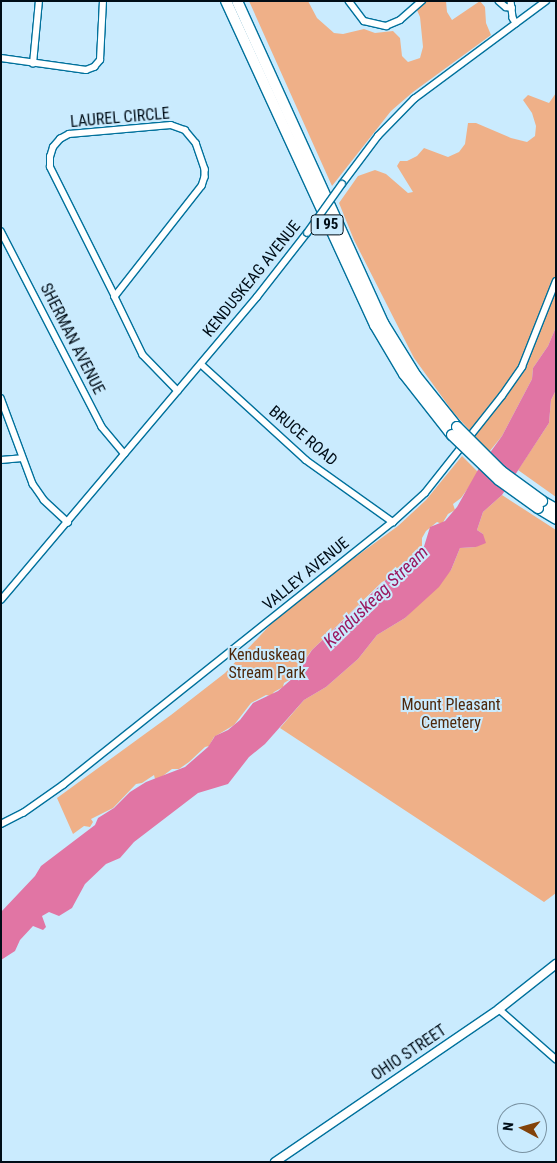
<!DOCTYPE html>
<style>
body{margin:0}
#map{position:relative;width:557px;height:1163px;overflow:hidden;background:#caebfe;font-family:"Roboto Condensed",sans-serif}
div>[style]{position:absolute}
.green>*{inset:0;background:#efb088}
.water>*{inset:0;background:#e175a4}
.roads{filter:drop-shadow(1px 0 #00719c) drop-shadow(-1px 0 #00719c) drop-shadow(0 1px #00719c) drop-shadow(0 -1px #00719c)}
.street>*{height:5.5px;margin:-2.75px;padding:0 2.75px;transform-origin:2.75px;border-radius:2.75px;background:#fff}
.secondary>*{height:8px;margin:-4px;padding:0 4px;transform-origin:4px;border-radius:4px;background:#fff}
.highway>*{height:10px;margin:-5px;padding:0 5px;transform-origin:5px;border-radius:5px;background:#fff}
.bridges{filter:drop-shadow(1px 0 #00719c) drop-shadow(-1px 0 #00719c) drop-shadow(0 1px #00719c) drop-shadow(0 -1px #00719c)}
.street-bridge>*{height:5.5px;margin:-2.75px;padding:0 2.75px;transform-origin:2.75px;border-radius:2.75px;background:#fff}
.highway-bridge>*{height:10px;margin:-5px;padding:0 5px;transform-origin:5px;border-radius:5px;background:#fff}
span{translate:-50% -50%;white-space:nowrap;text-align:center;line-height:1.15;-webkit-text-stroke:4px #caebfe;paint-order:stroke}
.shield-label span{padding:1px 4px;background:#caebfe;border:1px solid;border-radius:4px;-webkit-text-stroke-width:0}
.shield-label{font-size:15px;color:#000d17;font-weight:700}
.street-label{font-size:16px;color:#000d17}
.park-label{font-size:16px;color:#4e280b}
.water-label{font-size:18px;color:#9a175f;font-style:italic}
.frame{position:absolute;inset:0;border:2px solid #000d17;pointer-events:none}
.north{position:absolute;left:497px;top:1103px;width:50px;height:50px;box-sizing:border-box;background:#caebfe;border:1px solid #7992a2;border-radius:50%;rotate:276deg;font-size:14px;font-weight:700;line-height:20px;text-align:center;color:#000d17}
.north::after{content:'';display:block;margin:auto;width:18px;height:22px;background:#82420a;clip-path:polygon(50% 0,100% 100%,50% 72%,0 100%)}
</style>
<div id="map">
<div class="green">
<i style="clip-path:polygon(249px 1px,308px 1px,317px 18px,334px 33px,343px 34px,364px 29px,375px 33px,393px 31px,400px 38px,402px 56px,408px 62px,420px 58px,423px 47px,420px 17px,413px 1px,446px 1px,447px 12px,452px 20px,480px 1px,485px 7px,486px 23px,491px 35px,413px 92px,391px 111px,332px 186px)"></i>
<i style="clip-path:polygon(556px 93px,556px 327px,548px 346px,533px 368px,532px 379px,502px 436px,489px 452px,453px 412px,414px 358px,354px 240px,339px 203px,358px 176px,375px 170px,386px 174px,408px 193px,413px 192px,397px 166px,400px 161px,407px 161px,417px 156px,424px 148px,448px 157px,459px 152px,465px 144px,468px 123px,476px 123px,511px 138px,527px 142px,535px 136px,536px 126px,532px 113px,523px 100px,528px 95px,549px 103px)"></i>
<i style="clip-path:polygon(556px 390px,556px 497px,518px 470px,549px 423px,551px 400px)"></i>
<i style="clip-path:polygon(462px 456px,479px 473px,461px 498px,453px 504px,455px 510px,448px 514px,442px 524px,437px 522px,426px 531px,422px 538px,422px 549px,412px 564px,414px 566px,382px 582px,311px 651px,303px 663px,291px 673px,293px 675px,295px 674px,294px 677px,284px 683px,283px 687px,274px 692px,271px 696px,266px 695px,251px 703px,234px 725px,214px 737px,209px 746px,205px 747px,189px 762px,179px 769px,172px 769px,160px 778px,155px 779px,154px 775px,142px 783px,136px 784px,113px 808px,91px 819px,93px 822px,90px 827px,84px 826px,73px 834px,57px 798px,171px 715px,225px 673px,272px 623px,302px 596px,398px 526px,426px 500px)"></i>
<i style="clip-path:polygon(502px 495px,556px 530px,556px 893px,544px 902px,280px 728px,304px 700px,326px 687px,358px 659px,377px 635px,405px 618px,451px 570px,460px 548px,476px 547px,483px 534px,477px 530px,483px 512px)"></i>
</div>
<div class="water">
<i style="clip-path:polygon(556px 327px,556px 390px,551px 400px,549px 423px,502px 495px,483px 512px,477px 530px,483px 534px,486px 543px,476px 547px,460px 548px,451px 570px,439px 587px,405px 618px,377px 635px,358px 659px,326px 687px,304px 700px,265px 744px,249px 757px,228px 784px,198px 793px,134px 842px,120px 858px,106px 864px,85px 884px,72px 908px,59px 916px,49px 912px,42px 916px,46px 927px,43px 930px,33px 926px,20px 940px,15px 951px,1px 960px,1px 912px,35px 876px,41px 866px,95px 825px,98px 818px,114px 808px,130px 792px,146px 782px,185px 767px,208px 747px,215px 736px,228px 730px,240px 720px,253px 703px,278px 691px,293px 678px,312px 650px,391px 575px,413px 564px,422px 553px,430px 527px,445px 521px,457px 507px,479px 468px,502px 436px,532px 379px,533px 368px,548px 346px)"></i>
</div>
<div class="roads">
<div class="street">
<i style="left:349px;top:1px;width:25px;rotate:53deg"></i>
<i style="left:364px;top:21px;width:23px;rotate:13deg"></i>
<i style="left:386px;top:26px;width:15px;rotate:-23deg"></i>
<i style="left:400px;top:20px;width:29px;rotate:-41deg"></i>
<i style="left:499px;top:1px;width:9px;rotate:41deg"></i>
<i style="left:506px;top:7px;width:6px;rotate:9deg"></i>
<i style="left:511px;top:1px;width:17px;rotate:83deg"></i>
<i style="left:513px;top:18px;width:6px;rotate:59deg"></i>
<i style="left:1px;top:58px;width:86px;rotate:8deg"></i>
<i style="left:86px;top:70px;width:9px;rotate:-21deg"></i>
<i style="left:94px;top:67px;width:9px;rotate:-49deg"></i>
<i style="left:100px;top:60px;width:59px;rotate:-87.1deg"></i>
<i style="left:33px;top:64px;width:63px;rotate:-84.6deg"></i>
<i style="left:171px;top:125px;width:15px;rotate:20deg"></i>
<i style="left:185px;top:130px;width:17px;rotate:50deg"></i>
<i style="left:196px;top:143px;width:28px;rotate:71deg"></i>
<i style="left:205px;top:169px;width:8px;rotate:90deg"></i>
<i style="left:205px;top:177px;width:9px;rotate:108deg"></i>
<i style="left:202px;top:186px;width:141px;rotate:128.1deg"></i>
<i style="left:115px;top:297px;width:145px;rotate:-116.6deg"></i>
<i style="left:50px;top:167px;width:10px;rotate:-90deg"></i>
<i style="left:50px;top:157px;width:10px;rotate:-73deg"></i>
<i style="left:53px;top:147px;width:11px;rotate:-49deg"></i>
<i style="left:60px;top:139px;width:10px;rotate:-29deg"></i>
<i style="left:69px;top:134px;width:102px;rotate:-5deg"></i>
<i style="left:342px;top:184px;width:60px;rotate:-53.1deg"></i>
<i style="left:378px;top:136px;width:52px;rotate:-45.8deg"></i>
<i style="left:414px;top:99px;width:164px;rotate:-36.6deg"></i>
<i style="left:1px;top:231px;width:220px;rotate:62.7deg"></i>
<i style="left:102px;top:427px;width:35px;rotate:50deg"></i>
<i style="left:115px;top:297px;width:64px;rotate:64.2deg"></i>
<i style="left:143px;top:355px;width:50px;rotate:45.8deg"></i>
<i style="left:201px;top:364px;width:142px;rotate:42.4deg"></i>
<i style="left:306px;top:460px;width:107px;rotate:35.5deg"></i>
<i style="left:1px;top:398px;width:92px;rotate:69.6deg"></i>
<i style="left:33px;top:484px;width:19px;rotate:55deg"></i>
<i style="left:44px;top:500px;width:33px;rotate:43deg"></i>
<i style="left:1px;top:460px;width:21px;rotate:-5deg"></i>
<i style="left:1px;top:600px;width:397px;rotate:-49.8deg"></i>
<i style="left:257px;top:297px;width:81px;rotate:-52deg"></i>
<i style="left:1px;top:824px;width:25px;rotate:-27deg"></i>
<i style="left:23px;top:813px;width:49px;rotate:-35deg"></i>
<i style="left:63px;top:785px;width:422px;rotate:-38.6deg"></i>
<i style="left:393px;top:522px;width:43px;rotate:-42.2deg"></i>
<i style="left:425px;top:493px;width:124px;rotate:-51.6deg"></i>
<i style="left:502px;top:396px;width:35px;rotate:-55deg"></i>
<i style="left:522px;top:367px;width:92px;rotate:-68.4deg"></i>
<i style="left:499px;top:1009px;width:76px;rotate:41.3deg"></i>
</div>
<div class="secondary">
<i style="left:275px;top:1162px;width:271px;rotate:-34.3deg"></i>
<i style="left:499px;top:1009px;width:73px;rotate:-38.3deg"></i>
</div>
<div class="highway">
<i style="left:226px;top:1px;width:357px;rotate:65.3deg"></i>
<i style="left:375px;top:325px;width:57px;rotate:59.4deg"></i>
<i style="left:404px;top:374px;width:78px;rotate:51.8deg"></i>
<i style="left:237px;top:1px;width:354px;rotate:65.6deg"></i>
<i style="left:383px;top:323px;width:62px;rotate:58.1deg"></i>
<i style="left:416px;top:376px;width:65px;rotate:51.2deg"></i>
<i style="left:542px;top:501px;width:16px;rotate:30deg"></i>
<i style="left:538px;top:508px;width:21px;rotate:31deg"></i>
</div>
</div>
<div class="bridges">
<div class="street-bridge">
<i style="left:307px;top:233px;width:60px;rotate:-54.5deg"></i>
</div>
<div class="highway-bridge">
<i style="left:457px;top:427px;width:62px;rotate:45deg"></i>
<i style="left:501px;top:471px;width:51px;rotate:36.2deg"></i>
<i style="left:452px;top:435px;width:65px;rotate:43.8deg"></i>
<i style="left:499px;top:480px;width:48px;rotate:35.7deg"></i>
</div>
</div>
<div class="shield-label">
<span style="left:327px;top:225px">I 95</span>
</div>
<div class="street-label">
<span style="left:120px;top:118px;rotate:-5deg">LAUREL CIRCLE</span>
<span style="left:252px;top:279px;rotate:-51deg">KENDUSKEAG AVENUE</span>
<span style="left:72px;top:339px;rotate:63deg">SHERMAN AVENUE</span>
<span style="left:303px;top:436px;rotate:40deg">BRUCE ROAD</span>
<span style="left:306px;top:574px;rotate:-39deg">VALLEY AVENUE</span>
<span style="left:409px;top:1053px;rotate:-34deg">OHIO STREET</span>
</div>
<div class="park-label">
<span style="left:267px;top:664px">Kenduskeag<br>Stream Park</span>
<span style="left:451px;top:714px">Mount Pleasant<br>Cemetery</span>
</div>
<div class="water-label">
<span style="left:376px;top:597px;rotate:-44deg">Kenduskeag Stream</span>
</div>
<div class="frame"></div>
<div class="north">N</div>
</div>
